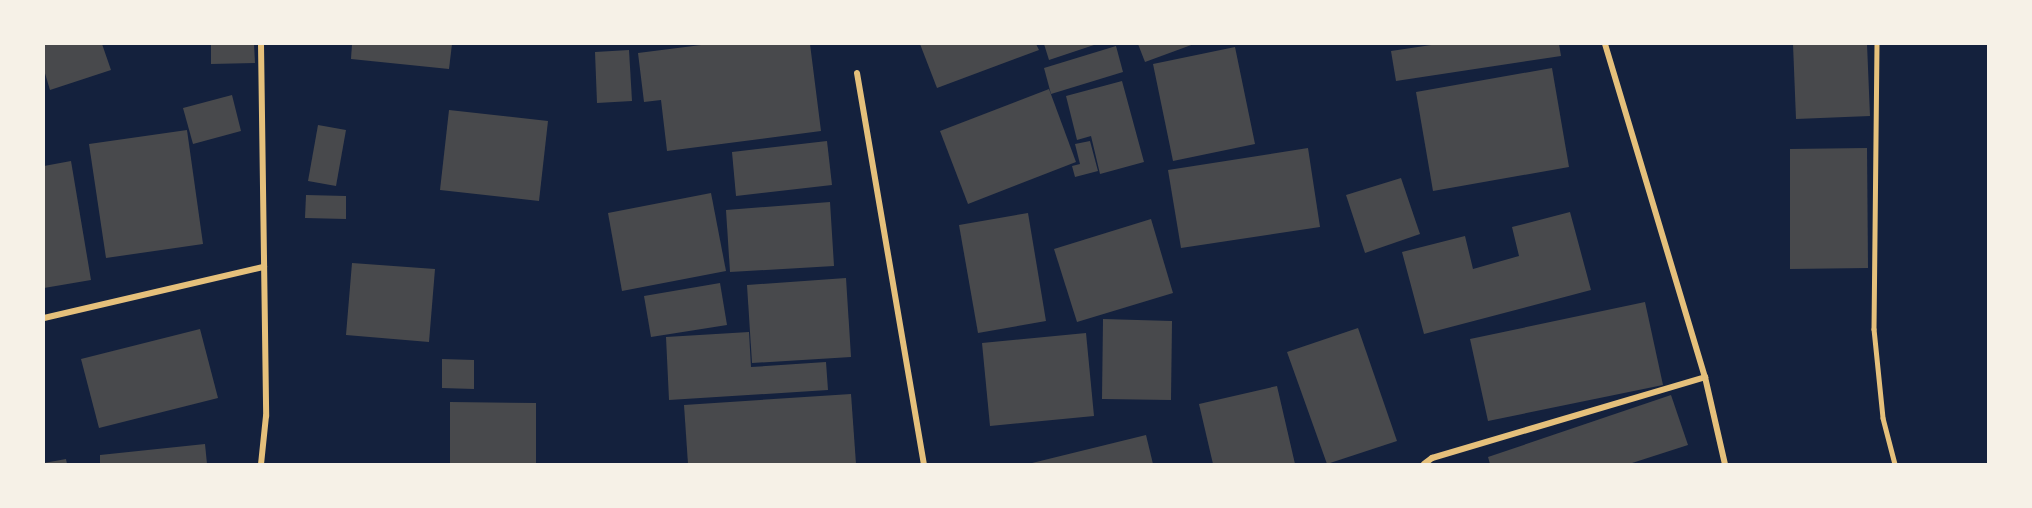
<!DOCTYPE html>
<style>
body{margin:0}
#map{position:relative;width:2032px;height:508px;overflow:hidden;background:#14213d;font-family:Inter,sans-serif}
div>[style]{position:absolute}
.building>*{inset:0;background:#48494c}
.service>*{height:4.5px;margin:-2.25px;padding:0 2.25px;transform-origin:2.25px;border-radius:2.25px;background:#e5c07b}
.minor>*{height:6px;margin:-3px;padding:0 3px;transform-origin:3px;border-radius:3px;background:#e5c07b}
span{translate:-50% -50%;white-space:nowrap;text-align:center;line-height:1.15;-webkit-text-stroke:6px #f6f1e7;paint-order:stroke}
.frame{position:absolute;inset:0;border:45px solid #f6f1e7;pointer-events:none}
</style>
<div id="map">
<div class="building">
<i style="clip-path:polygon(44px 44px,102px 44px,111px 70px,50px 90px,44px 70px)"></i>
<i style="clip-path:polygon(211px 44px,254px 44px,255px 63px,211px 64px)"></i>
<i style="clip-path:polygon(352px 44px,452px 44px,449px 69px,351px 59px)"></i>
<i style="clip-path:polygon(709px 44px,810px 44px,821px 131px,667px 151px,661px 100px,644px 102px,638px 53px)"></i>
<i style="clip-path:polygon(920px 44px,1036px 44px,1039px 50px,937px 88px)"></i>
<i style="clip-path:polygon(1044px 44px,1097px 44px,1049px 60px)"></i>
<i style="clip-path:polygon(1138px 44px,1194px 44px,1145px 62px)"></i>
<i style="clip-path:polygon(1438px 44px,1559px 44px,1561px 56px,1396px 81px,1391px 51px)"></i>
<i style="clip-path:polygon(1793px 44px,1867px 44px,1870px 116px,1796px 119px)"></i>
<i style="clip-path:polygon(1116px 46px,1123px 72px,1051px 94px,1044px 68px)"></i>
<i style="clip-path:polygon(1235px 47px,1255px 144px,1173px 161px,1153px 64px)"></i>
<i style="clip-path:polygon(629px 50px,632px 101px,597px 103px,595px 52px)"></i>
<i style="clip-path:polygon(1552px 68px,1569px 167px,1433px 191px,1416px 92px)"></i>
<i style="clip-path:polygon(1122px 81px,1144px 162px,1100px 174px,1091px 136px,1077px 140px,1066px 96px)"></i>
<i style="clip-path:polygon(1049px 89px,1076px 162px,968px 204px,940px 131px)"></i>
<i style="clip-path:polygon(232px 95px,241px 131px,193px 144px,183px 108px)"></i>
<i style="clip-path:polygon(449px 110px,548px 121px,539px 201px,440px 190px)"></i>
<i style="clip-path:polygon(318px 125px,346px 130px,336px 186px,308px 181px)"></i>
<i style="clip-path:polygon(187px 130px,203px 244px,106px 258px,89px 144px)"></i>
<i style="clip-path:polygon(827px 141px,832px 185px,736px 196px,732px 152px)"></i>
<i style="clip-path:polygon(1090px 141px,1098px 171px,1075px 177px,1072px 166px,1080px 164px,1075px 144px)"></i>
<i style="clip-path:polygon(1308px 148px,1320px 227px,1181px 248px,1168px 170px)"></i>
<i style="clip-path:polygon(1867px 148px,1868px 268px,1790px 269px,1790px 149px)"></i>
<i style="clip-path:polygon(71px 161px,91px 280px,44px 288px,44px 166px)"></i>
<i style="clip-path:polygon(1401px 178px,1420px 234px,1365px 253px,1346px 195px)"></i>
<i style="clip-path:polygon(711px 193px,726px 271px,622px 291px,608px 213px)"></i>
<i style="clip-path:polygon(306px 195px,346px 196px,346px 219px,305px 218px)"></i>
<i style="clip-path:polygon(830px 202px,834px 266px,730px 272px,726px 210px)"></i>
<i style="clip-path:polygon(1570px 212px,1591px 290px,1424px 334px,1402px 252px,1465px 236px,1473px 269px,1519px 256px,1512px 227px)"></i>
<i style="clip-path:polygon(1028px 213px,1046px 321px,978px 333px,959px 225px)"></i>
<i style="clip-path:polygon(1151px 219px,1173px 293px,1077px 322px,1054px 249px)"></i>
<i style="clip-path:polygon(352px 263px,435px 269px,429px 342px,346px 335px)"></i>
<i style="clip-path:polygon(846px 278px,851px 357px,752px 363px,747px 285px)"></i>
<i style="clip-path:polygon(720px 283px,727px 325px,651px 337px,644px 296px)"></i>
<i style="clip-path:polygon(1645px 302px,1663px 385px,1488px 421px,1470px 339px)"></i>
<i style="clip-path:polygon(1103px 319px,1172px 321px,1171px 400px,1102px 399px)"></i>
<i style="clip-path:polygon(1358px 328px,1397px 441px,1327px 464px,1287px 352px)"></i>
<i style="clip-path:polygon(200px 329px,218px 398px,99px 428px,81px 359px)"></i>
<i style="clip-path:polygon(749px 332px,751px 367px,826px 362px,828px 390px,669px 400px,666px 337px)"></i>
<i style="clip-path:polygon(1086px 333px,1094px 416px,990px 426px,982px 343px)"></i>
<i style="clip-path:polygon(442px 359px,474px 360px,474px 389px,442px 388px)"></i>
<i style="clip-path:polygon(1277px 386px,1295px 464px,1213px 464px,1199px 404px)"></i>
<i style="clip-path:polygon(851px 394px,856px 464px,688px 464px,684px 405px)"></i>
<i style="clip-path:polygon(1671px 395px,1688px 445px,1629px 464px,1490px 464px,1488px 457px)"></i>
<i style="clip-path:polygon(450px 402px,536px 403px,536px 464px,450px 464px)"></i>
<i style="clip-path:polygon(1146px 435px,1153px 464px,1028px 464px)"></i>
<i style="clip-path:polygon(205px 444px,207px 464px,100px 464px,100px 455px)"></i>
<i style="clip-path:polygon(66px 459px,67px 464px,44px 464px,44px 463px)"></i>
</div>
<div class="service">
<i style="left:1877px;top:44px;width:285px;rotate:90.6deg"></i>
<i style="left:1874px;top:329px;width:89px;rotate:84.2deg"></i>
<i style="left:1883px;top:418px;width:48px;rotate:75.4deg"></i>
</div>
<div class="minor">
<i style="left:261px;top:44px;width:372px;rotate:89.2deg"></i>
<i style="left:266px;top:416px;width:48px;rotate:95.9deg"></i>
<i style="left:1605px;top:44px;width:348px;rotate:73.3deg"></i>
<i style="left:1705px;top:377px;width:89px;rotate:77.1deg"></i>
<i style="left:857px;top:73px;width:397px;rotate:80.3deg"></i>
<i style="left:44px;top:318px;width:226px;rotate:-13.1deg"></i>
<i style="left:1424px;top:464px;width:10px;rotate:-37deg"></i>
<i style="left:1432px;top:458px;width:285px;rotate:-16.5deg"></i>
</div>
<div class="frame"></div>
</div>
